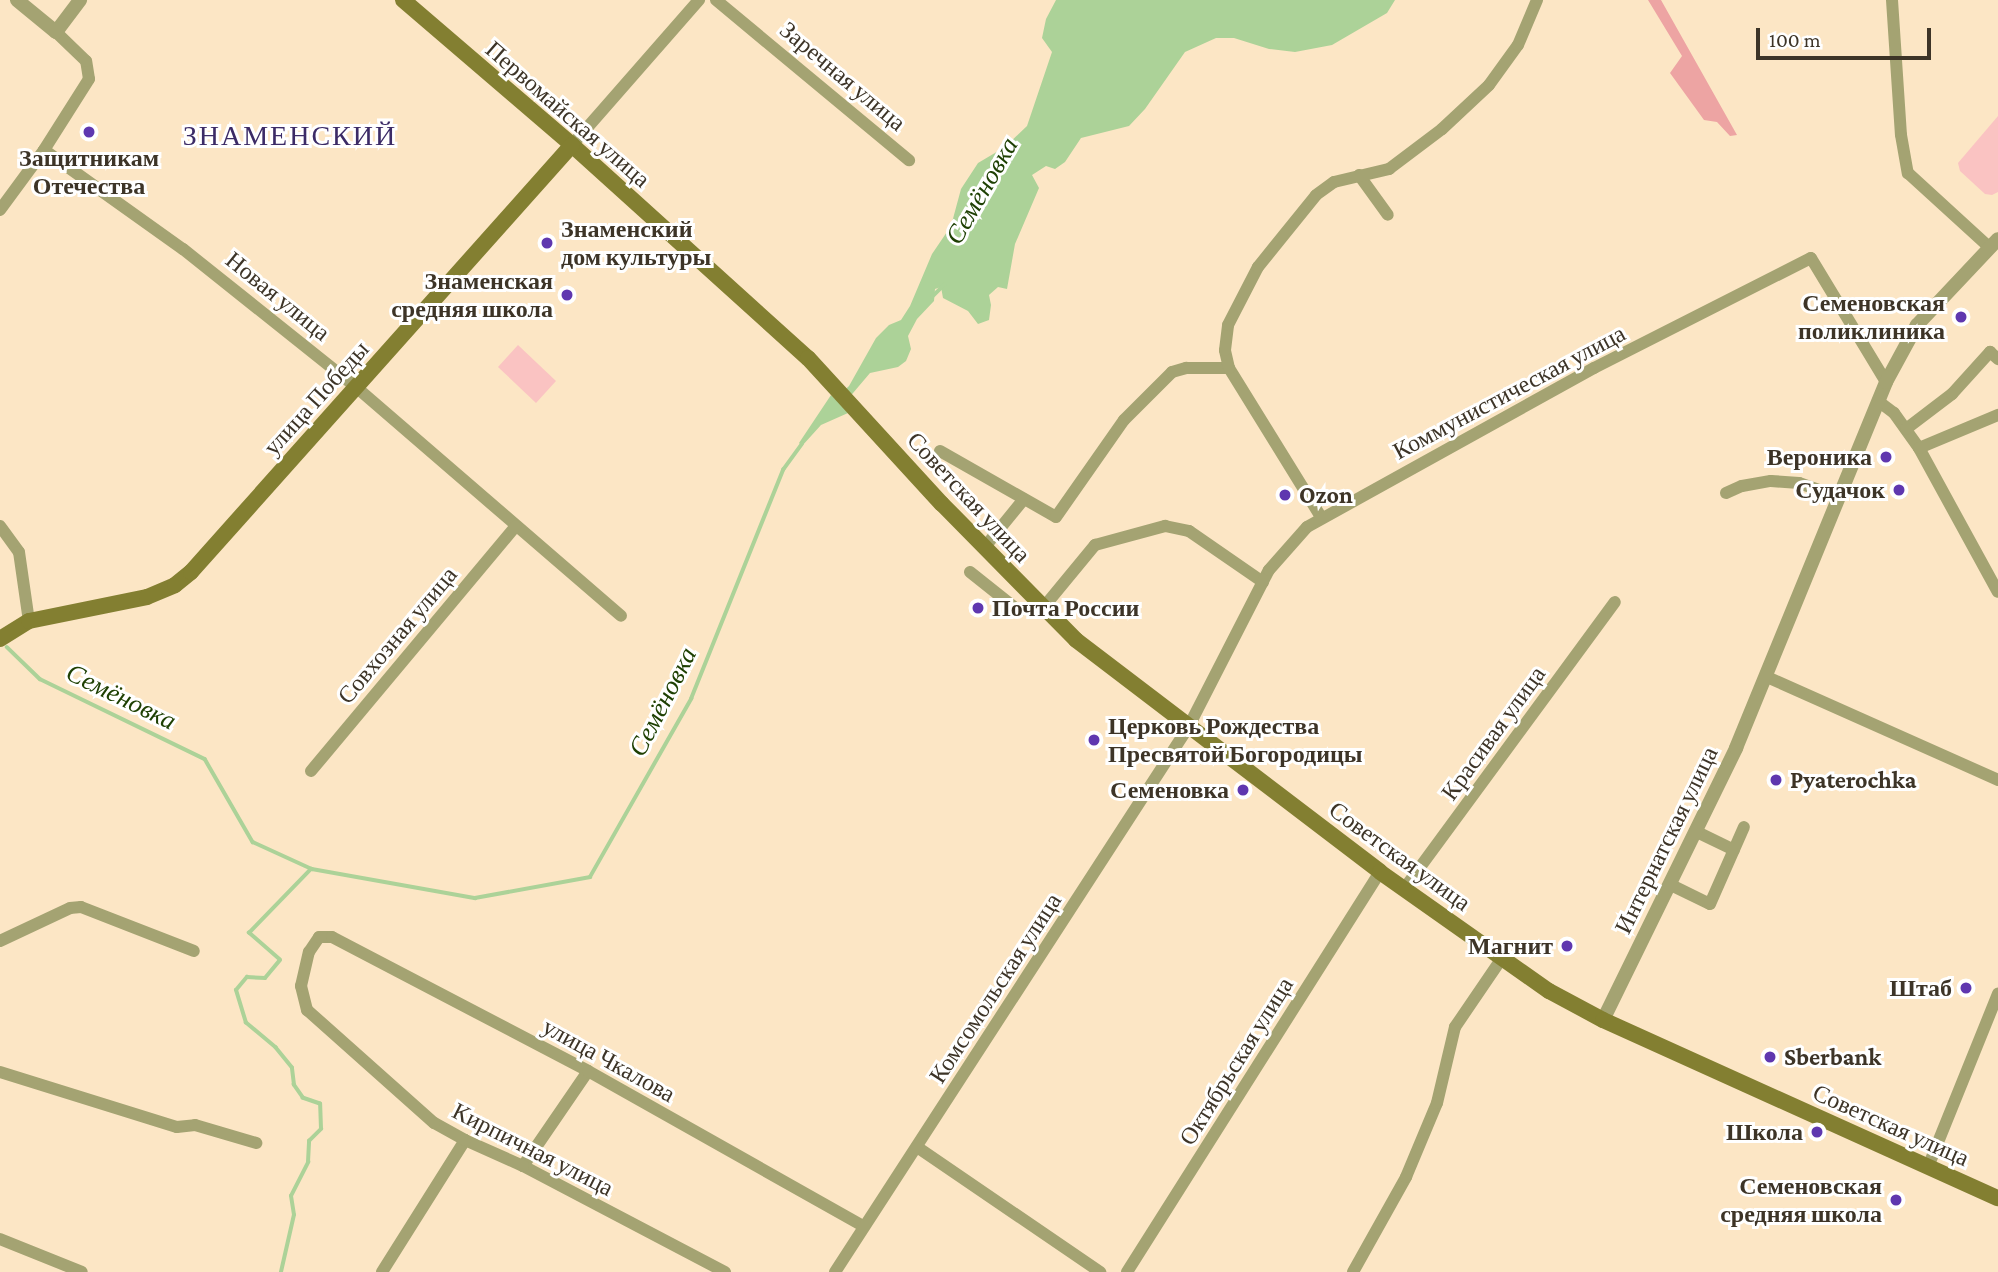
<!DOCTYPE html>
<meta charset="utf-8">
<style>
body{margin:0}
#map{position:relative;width:1998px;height:1272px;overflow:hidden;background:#fce6c5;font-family:"Crimson Pro",serif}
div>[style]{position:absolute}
.green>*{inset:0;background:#fac3c2}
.forest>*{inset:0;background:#eda4a3}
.water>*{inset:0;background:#acd298}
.stream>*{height:3.5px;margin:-1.75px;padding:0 1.75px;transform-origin:1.75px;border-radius:1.75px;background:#acd298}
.minor>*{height:12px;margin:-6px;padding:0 6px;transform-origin:6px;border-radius:6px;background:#a4a372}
.tertiary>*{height:14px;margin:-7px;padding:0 7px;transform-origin:7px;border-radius:7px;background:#a4a372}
.secondary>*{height:16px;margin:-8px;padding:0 8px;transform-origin:8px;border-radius:8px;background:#837f31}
.dots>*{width:19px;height:19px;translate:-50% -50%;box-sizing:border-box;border:4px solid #fff;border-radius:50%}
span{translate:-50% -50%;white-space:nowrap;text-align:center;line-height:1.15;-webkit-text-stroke:6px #fff;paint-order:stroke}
.street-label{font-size:24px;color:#3d3427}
.poi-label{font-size:24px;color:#3d3427;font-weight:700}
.left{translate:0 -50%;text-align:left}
.right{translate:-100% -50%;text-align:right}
.water-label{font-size:26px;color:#1e4003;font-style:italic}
.quarter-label{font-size:28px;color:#3c2b66;letter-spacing:2px}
.scale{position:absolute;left:1756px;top:28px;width:175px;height:32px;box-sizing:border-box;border:4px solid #3d3427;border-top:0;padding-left:9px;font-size:21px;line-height:24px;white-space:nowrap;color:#3d3427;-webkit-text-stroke:5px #fff;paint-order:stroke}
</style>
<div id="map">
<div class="green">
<i style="clip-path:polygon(1998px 116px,1998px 192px,1992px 195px,1985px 194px,1960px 171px,1958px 163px)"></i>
<i style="clip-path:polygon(518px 345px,556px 381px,536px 403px,498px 367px)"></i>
</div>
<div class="forest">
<i style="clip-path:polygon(1648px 0,1661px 0,1737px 135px,1730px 136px,1717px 122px,1704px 120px,1670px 73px,1682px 56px)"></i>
</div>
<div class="water">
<i style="clip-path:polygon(1056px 0,1395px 0,1387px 13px,1332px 45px,1295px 52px,1269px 49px,1234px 38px,1216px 38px,1185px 52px,1145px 109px,1129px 126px,1081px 138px,1065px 162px,1055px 169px,1046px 166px,1032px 175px,1039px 188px,1015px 244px,1007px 289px,998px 287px,989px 295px,991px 305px,989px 320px,978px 324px,968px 311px,943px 298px,941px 287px,935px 289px,934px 301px,917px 319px,908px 336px,911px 349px,906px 361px,898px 367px,870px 373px,842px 406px,848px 413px,821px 425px,802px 446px,799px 443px,831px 395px,835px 399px,849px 386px,876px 338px,889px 325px,901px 320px,910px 306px,932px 254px,951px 226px,961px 189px,978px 163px,1005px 147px,1027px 126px,1052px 52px,1042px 38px,1046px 19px)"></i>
</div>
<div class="stream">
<i style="left:932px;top:297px;width:17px;rotate:-45deg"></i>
<i style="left:7px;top:647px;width:46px;rotate:44.1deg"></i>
<i style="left:40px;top:679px;width:183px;rotate:25.9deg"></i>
<i style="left:205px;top:759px;width:96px;rotate:60deg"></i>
<i style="left:253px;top:842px;width:65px;rotate:24.6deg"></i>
<i style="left:312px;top:869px;width:166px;rotate:10.1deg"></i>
<i style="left:475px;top:898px;width:117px;rotate:-10.3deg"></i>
<i style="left:590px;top:877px;width:205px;rotate:-60.4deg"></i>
<i style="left:691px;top:699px;width:247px;rotate:-68.1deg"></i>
<i style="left:783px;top:470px;width:32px;rotate:-54deg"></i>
<i style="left:281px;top:1272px;width:58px;rotate:-77.2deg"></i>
<i style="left:294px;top:1215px;width:19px;rotate:-99deg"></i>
<i style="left:291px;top:1196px;width:38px;rotate:-63deg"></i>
<i style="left:308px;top:1162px;width:21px;rotate:-87deg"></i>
<i style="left:309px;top:1141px;width:17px;rotate:-45deg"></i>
<i style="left:321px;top:1129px;width:25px;rotate:-92deg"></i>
<i style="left:320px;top:1104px;width:18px;rotate:-161deg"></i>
<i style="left:303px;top:1098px;width:16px;rotate:-125deg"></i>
<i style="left:294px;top:1085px;width:17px;rotate:-97deg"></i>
<i style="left:292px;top:1068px;width:26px;rotate:-129deg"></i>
<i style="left:276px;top:1048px;width:39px;rotate:-140deg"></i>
<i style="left:246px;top:1023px;width:34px;rotate:-107deg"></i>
<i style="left:236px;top:990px;width:17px;rotate:-50deg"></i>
<i style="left:247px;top:977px;width:18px;rotate:3deg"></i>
<i style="left:265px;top:978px;width:23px;rotate:-50deg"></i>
<i style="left:280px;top:960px;width:41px;rotate:-138.9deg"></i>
<i style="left:249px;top:933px;width:89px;rotate:-45.9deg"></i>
</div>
<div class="minor">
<i style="left:716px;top:0;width:251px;rotate:39.7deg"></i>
<i style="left:1892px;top:0;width:135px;rotate:86.2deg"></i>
<i style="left:1901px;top:135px;width:39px;rotate:80deg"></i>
<i style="left:1908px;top:173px;width:111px;rotate:42.4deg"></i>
<i style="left:572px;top:145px;width:193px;rotate:-48.8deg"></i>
<i style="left:44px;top:150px;width:171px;rotate:35.5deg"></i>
<i style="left:183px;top:249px;width:221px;rotate:38.6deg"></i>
<i style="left:356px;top:387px;width:350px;rotate:40.8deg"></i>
<i style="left:1359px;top:175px;width:49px;rotate:54.1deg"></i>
<i style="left:0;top:210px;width:74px;rotate:-53.7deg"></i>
<i style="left:44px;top:150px;width:84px;rotate:-57.6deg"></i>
<i style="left:89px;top:79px;width:18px;rotate:-99deg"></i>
<i style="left:86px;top:61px;width:42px;rotate:-136deg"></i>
<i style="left:1878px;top:401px;width:20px;rotate:37deg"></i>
<i style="left:1894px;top:413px;width:43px;rotate:54.5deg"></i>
<i style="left:1919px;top:448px;width:164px;rotate:61.3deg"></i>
<i style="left:1906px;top:429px;width:58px;rotate:-37.3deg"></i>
<i style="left:1952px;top:394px;width:57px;rotate:-47.9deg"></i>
<i style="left:1990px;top:352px;width:11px;rotate:41deg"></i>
<i style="left:1919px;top:448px;width:86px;rotate:-22.7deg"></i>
<i style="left:940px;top:451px;width:133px;rotate:29.6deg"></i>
<i style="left:1056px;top:517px;width:118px;rotate:-55deg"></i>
<i style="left:1124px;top:420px;width:68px;rotate:-45deg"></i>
<i style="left:1172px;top:372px;width:15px;rotate:-16deg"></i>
<i style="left:1186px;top:368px;width:43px"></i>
<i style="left:1726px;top:493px;width:17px;rotate:-24deg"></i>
<i style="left:1742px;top:486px;width:29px;rotate:-10deg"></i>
<i style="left:1771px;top:481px;width:28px;rotate:4deg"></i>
<i style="left:1799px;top:483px;width:42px;rotate:19.3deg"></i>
<i style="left:1321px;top:517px;width:175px;rotate:-121.7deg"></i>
<i style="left:1229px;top:368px;width:18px;rotate:-103deg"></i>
<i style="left:1225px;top:350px;width:25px;rotate:-83deg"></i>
<i style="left:1228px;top:325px;width:65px;rotate:-62.7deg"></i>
<i style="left:1258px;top:267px;width:92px;rotate:-51.1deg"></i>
<i style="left:1316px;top:195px;width:22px;rotate:-36deg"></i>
<i style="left:1334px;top:182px;width:57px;rotate:-13.3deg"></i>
<i style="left:1389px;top:169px;width:66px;rotate:-37deg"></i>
<i style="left:1442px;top:129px;width:64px;rotate:-43.1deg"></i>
<i style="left:1489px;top:85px;width:49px;rotate:-54.1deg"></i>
<i style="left:1518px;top:45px;width:49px;rotate:-67.1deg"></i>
<i style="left:0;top:526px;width:32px;rotate:54deg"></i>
<i style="left:19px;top:552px;width:70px;rotate:81.8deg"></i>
<i style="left:984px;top:548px;width:63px;rotate:-50.8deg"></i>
<i style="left:970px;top:572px;width:63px;rotate:38.5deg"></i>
<i style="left:1043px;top:608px;width:82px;rotate:-50.5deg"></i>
<i style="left:1095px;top:545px;width:73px;rotate:-15.2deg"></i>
<i style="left:1165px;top:526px;width:25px;rotate:12deg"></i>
<i style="left:1189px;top:531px;width:90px;rotate:34.6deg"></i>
<i style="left:1767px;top:677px;width:253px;rotate:24deg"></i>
<i style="left:311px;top:771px;width:319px;rotate:-50.1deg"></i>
<i style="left:1697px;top:832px;width:41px;rotate:25.9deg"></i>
<i style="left:1671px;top:885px;width:43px;rotate:26deg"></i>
<i style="left:1710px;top:904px;width:84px;rotate:-66.2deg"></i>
<i style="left:1404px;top:889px;width:356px;rotate:-53.7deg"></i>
<i style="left:0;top:941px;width:77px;rotate:-25.2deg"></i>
<i style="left:70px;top:908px;width:11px;rotate:-5deg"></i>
<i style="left:81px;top:907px;width:121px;rotate:21.3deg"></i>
<i style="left:0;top:1072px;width:185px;rotate:17.3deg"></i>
<i style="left:177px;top:1127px;width:18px;rotate:-6deg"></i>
<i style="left:195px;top:1125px;width:64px;rotate:16.4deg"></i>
<i style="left:917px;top:1147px;width:222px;rotate:34.3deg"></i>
<i style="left:523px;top:1166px;width:115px;rotate:-55.6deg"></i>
<i style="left:1928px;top:1167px;width:187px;rotate:-68deg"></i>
<i style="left:0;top:1239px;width:88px;rotate:21.9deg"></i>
<i style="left:382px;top:1272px;width:156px;rotate:-57.8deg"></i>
<i style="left:725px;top:1272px;width:228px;rotate:-152.3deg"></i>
<i style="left:523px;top:1166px;width:64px;rotate:-155.9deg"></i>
<i style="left:465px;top:1140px;width:35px;rotate:-151deg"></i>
<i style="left:434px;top:1123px;width:170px;rotate:-138.3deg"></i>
<i style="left:307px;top:1010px;width:25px;rotate:-104deg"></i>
<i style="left:301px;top:986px;width:35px;rotate:-77deg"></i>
<i style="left:309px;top:952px;width:18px;rotate:-56deg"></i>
<i style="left:319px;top:937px;width:13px"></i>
<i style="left:332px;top:937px;width:289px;rotate:27.6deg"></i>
<i style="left:588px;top:1071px;width:316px;rotate:29.4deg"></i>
<i style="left:835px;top:1272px;width:651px;rotate:-57.04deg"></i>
<i style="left:1189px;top:726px;width:175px;rotate:-62.9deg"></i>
<i style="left:1269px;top:570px;width:57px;rotate:-48.5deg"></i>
<i style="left:1307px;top:527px;width:328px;rotate:-29deg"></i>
<i style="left:1594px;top:368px;width:243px;rotate:-26.9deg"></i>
<i style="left:1811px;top:258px;width:145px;rotate:58.8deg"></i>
<i style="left:1127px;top:1272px;width:473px;rotate:-57.7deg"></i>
<i style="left:1353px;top:1272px;width:109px;rotate:-60.8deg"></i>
<i style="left:1406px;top:1177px;width:80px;rotate:-67.3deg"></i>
<i style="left:1437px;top:1103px;width:78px;rotate:-76.7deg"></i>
<i style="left:1455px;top:1027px;width:83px;rotate:-55.7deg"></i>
</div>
<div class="tertiary">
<i style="left:17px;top:0;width:50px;rotate:39.4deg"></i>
<i style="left:56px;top:32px;width:40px;rotate:-53deg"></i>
<i style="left:1603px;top:1020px;width:303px;rotate:-63.9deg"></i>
<i style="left:1736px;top:748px;width:396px;rotate:-67.7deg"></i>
<i style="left:1886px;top:382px;width:65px;rotate:-61.5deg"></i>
<i style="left:1917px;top:325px;width:118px;rotate:-46.7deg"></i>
</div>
<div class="secondary">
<i style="left:403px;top:0;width:223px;rotate:40.6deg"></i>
<i style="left:572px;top:145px;width:318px;rotate:42.1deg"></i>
<i style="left:808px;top:358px;width:198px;rotate:47.5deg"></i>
<i style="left:942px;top:504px;width:191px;rotate:45.4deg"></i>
<i style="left:1076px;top:640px;width:382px;rotate:37.3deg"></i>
<i style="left:1380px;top:872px;width:207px;rotate:35.2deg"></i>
<i style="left:1549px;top:991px;width:61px;rotate:28.2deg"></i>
<i style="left:1603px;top:1020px;width:433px;rotate:24.3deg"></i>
<i style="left:0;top:639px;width:34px;rotate:-32deg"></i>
<i style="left:29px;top:621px;width:120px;rotate:-11.5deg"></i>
<i style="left:147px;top:597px;width:30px;rotate:-23deg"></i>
<i style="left:175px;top:585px;width:21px;rotate:-39deg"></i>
<i style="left:191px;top:572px;width:572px;rotate:-48.26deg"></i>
</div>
<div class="dots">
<i style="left:89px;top:132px;background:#5f37af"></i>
<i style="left:547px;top:243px;background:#5f37af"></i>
<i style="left:567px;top:295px;background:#5f37af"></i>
<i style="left:1961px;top:317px;background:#5f37af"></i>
<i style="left:1886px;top:457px;background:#5f37af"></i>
<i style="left:1899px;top:490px;background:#5f37af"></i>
<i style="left:1285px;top:495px;background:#5f37af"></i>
<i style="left:978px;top:608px;background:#5f37af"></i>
<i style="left:1094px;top:740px;background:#5f37af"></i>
<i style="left:1776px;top:780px;background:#5f37af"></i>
<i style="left:1243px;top:790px;background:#5f37af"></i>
<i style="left:1567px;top:946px;background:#5f37af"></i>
<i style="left:1966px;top:988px;background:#5f37af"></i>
<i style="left:1770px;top:1057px;background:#5f37af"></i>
<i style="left:1817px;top:1132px;background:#5f37af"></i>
<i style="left:1896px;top:1200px;background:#5f37af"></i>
</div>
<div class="street-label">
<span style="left:843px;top:76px;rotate:40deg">Заречная улица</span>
<span style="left:568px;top:114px;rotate:41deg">Первомайская улица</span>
<span style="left:278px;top:296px;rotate:39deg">Новая улица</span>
<span style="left:1509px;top:392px;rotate:-28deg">Коммунистическая улица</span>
<span style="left:316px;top:398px;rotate:-48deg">улица Победы</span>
<span style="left:969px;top:497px;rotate:47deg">Советская улица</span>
<span style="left:397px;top:635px;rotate:-50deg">Совхозная улица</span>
<span style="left:1493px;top:733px;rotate:-54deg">Красивая улица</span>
<span style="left:1666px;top:840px;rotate:-64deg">Интернатская улица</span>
<span style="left:1400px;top:856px;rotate:36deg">Советская улица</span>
<span style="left:995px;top:988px;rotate:-57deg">Комсомольская улица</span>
<span style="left:609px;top:1060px;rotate:29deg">улица Чкалова</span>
<span style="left:1236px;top:1061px;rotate:-58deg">Октябрьская улица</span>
<span style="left:1891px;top:1125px;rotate:24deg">Советская улица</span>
<span style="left:533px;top:1149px;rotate:27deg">Кирпичная улица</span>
</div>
<div class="poi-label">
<span style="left:89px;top:172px">Защитникам<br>Отечества</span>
<span class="left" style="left:561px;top:243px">Знаменский<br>дом культуры</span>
<span class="right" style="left:553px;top:295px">Знаменская<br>средняя школа</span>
<span class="right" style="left:1945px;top:317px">Семеновская<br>поликлиника</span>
<span class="right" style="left:1872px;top:457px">Вероника</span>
<span class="right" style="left:1885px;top:490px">Судачок</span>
<span class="left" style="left:1299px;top:495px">Ozon</span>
<span class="left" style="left:992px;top:608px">Почта России</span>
<span class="left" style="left:1108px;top:740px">Церковь Рождества<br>Пресвятой Богородицы</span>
<span class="left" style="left:1790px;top:780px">Pyaterochka</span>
<span class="right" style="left:1229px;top:790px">Семеновка</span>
<span class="right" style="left:1553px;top:946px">Магнит</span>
<span class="right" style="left:1952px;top:988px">Штаб</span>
<span class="left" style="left:1784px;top:1057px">Sberbank</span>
<span class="right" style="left:1803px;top:1132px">Школа</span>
<span class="right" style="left:1882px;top:1200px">Семеновская<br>средняя школа</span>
</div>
<div class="water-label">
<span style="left:982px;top:191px;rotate:-60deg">Семёновка</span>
<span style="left:121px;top:697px;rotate:26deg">Семёновка</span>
<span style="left:663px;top:702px;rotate:-63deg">Семёновка</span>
</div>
<div class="quarter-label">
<span style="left:290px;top:136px">ЗНАМЕНСКИЙ</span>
</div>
<div class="scale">100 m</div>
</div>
